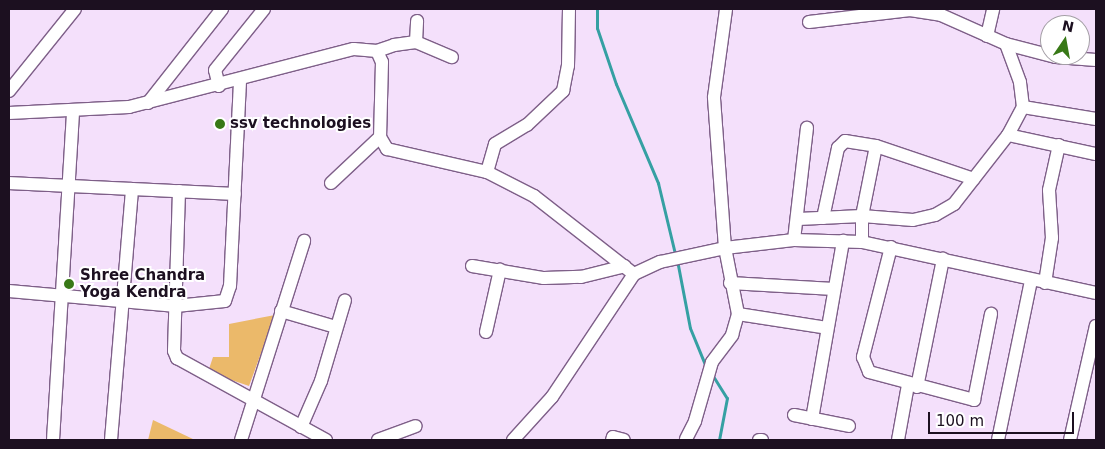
<!DOCTYPE html>
<style>
body{margin:0}
#map{position:relative;width:1105px;height:449px;overflow:hidden;background:#f4e0fb;font-family:"DejaVu Sans",sans-serif}
div>[style]{position:absolute}
.green>*{inset:0;background:#ebb96a}
.stream>*{height:3px;margin:-1.5px;padding:0 1.5px;transform-origin:1.5px;border-radius:1.5px;background:#35a0a3}
.roads{filter:drop-shadow(1px 0 #7e5f88) drop-shadow(-1px 0 #7e5f88) drop-shadow(0 1px #7e5f88) drop-shadow(0 -1px #7e5f88)}
.minor>*{height:12px;margin:-6px;padding:0 6px;transform-origin:6px;border-radius:6px;background:#fff}
.dots>*{width:14px;height:14px;translate:-50% -50%;box-sizing:border-box;border:2px solid #fff;border-radius:50%}
span{translate:-50% -50%;white-space:nowrap;text-align:center;line-height:1.15;-webkit-text-stroke:4px #fff;paint-order:stroke}
.poi-label{font-size:15px;color:#1c1020;font-weight:700}
.left{translate:0 -50%;text-align:left}
.frame{position:absolute;inset:0;border:10px solid #1c1020;pointer-events:none}
.north{position:absolute;left:1040px;top:15px;width:50px;height:50px;box-sizing:border-box;background:#fff;border:1px solid #a49fa6;border-radius:50%;rotate:12deg;font-size:14px;font-weight:700;line-height:20px;text-align:center;color:#1c1020}
.north::after{content:'';display:block;margin:auto;width:18px;height:22px;background:#387917;clip-path:polygon(50% 0,100% 100%,50% 72%,0 100%)}
.scale{position:absolute;left:928px;top:412px;width:146px;height:22px;box-sizing:border-box;border:2px solid #1c1020;border-top:0;padding-left:6px;font-size:15px;line-height:18px;white-space:nowrap;color:#1c1020;-webkit-text-stroke:4px #fff;paint-order:stroke}
</style>
<div id="map">
<div class="green">
<i style="clip-path:polygon(275px 315px,249px 386px,208px 372px,213px 357px,229px 357px,229px 324px)"></i>
<i style="clip-path:polygon(153px 420px,195px 440px,148px 440px)"></i>
</div>
<div class="stream">
<i style="left:597px;top:9px;width:19px;rotate:90deg"></i>
<i style="left:597px;top:28px;width:59px;rotate:71.3deg"></i>
<i style="left:616px;top:84px;width:108px;rotate:67deg"></i>
<i style="left:658px;top:183px;width:73px;rotate:76.5deg"></i>
<i style="left:677px;top:260px;width:69px;rotate:79.2deg"></i>
<i style="left:690px;top:328px;width:42px;rotate:67.7deg"></i>
<i style="left:713px;top:376px;width:26px;rotate:58deg"></i>
<i style="left:727px;top:398px;width:43px;rotate:100.8deg"></i>
</div>
<div class="roads">
<div class="minor">
<i style="left:809px;top:22px;width:102px;rotate:-6.8deg"></i>
<i style="left:910px;top:10px;width:31px;rotate:9deg"></i>
<i style="left:941px;top:15px;width:71px;rotate:24deg"></i>
<i style="left:1006px;top:44px;width:52px;rotate:14.6deg"></i>
<i style="left:1056px;top:57px;width:40px;rotate:4.3deg"></i>
<i style="left:987px;top:36px;width:28px;rotate:-77deg"></i>
<i style="left:416px;top:42px;width:21px;rotate:-87deg"></i>
<i style="left:377px;top:51px;width:12px;rotate:66deg"></i>
<i style="left:382px;top:62px;width:75px;rotate:91.5deg"></i>
<i style="left:380px;top:137px;width:14px;rotate:60deg"></i>
<i style="left:387px;top:149px;width:103px;rotate:13deg"></i>
<i style="left:487px;top:172px;width:53px;rotate:27.1deg"></i>
<i style="left:534px;top:196px;width:127px;rotate:38deg"></i>
<i style="left:219px;top:86px;width:16px;rotate:-104deg"></i>
<i style="left:215px;top:70px;width:78px;rotate:-51.2deg"></i>
<i style="left:9px;top:91px;width:105px;rotate:-51.2deg"></i>
<i style="left:148px;top:103px;width:120px;rotate:-51.8deg"></i>
<i style="left:1023px;top:107px;width:74px;rotate:9.3deg"></i>
<i style="left:9px;top:113px;width:120px;rotate:-2.9deg"></i>
<i style="left:129px;top:107px;width:232px;rotate:-14.5deg"></i>
<i style="left:354px;top:49px;width:23px;rotate:5deg"></i>
<i style="left:377px;top:51px;width:18px;rotate:-19deg"></i>
<i style="left:394px;top:45px;width:22px;rotate:-8deg"></i>
<i style="left:416px;top:42px;width:39px;rotate:23deg"></i>
<i style="left:1008px;top:135px;width:90px;rotate:12.2deg"></i>
<i style="left:487px;top:172px;width:29px;rotate:-74deg"></i>
<i style="left:495px;top:144px;width:37px;rotate:-31deg"></i>
<i style="left:527px;top:125px;width:50px;rotate:-43.4deg"></i>
<i style="left:563px;top:91px;width:25px;rotate:-79deg"></i>
<i style="left:568px;top:66px;width:57px;rotate:-89deg"></i>
<i style="left:9px;top:183px;width:226px;rotate:2.8deg"></i>
<i style="left:331px;top:183px;width:67px;rotate:-43.2deg"></i>
<i style="left:179px;top:191px;width:160px;rotate:91.8deg"></i>
<i style="left:174px;top:351px;width:8px;rotate:67deg"></i>
<i style="left:177px;top:358px;width:170px;rotate:28.8deg"></i>
<i style="left:823px;top:218px;width:72px;rotate:-77.9deg"></i>
<i style="left:838px;top:148px;width:10px;rotate:-45deg"></i>
<i style="left:845px;top:141px;width:31px;rotate:9deg"></i>
<i style="left:876px;top:146px;width:103px;rotate:18.6deg"></i>
<i style="left:798px;top:219px;width:64px;rotate:-2.7deg"></i>
<i style="left:862px;top:216px;width:51px;rotate:4.5deg"></i>
<i style="left:913px;top:220px;width:23px;rotate:-13deg"></i>
<i style="left:935px;top:215px;width:22px;rotate:-30deg"></i>
<i style="left:954px;top:204px;width:88px;rotate:-52deg"></i>
<i style="left:1008px;top:135px;width:32px;rotate:-62deg"></i>
<i style="left:1023px;top:107px;width:25px;rotate:-97deg"></i>
<i style="left:1020px;top:82px;width:40px;rotate:-110.2deg"></i>
<i style="left:794px;top:240px;width:113px;rotate:-83.4deg"></i>
<i style="left:862px;top:242px;width:26px;rotate:-90deg"></i>
<i style="left:862px;top:216px;width:71px;rotate:-78.7deg"></i>
<i style="left:891px;top:247px;width:114px;rotate:104.3deg"></i>
<i style="left:863px;top:357px;width:16px;rotate:68deg"></i>
<i style="left:869px;top:372px;width:109px;rotate:14.9deg"></i>
<i style="left:974px;top:400px;width:88px;rotate:-78.8deg"></i>
<i style="left:472px;top:266px;width:73px;rotate:9.5deg"></i>
<i style="left:544px;top:278px;width:37px;rotate:-2deg"></i>
<i style="left:581px;top:277px;width:45px;rotate:-14deg"></i>
<i style="left:730px;top:283px;width:104px;rotate:3.3deg"></i>
<i style="left:1045px;top:283px;width:46px;rotate:-81.2deg"></i>
<i style="left:1052px;top:238px;width:48px;rotate:-93.6deg"></i>
<i style="left:1049px;top:190px;width:46px;rotate:-77.5deg"></i>
<i style="left:9px;top:291px;width:168px;rotate:5.1deg"></i>
<i style="left:176px;top:306px;width:49px;rotate:-5.8deg"></i>
<i style="left:225px;top:301px;width:16px;rotate:-72deg"></i>
<i style="left:230px;top:286px;width:206px;rotate:-87.2deg"></i>
<i style="left:281px;top:311px;width:57px;rotate:16.2deg"></i>
<i style="left:738px;top:314px;width:90px;rotate:8.9deg"></i>
<i style="left:486px;top:332px;width:64px;rotate:-77.3deg"></i>
<i style="left:917px;top:387px;width:131px;rotate:-78.5deg"></i>
<i style="left:794px;top:415px;width:56px;rotate:11.3deg"></i>
<i style="left:812px;top:419px;width:181px;rotate:-80.1deg"></i>
<i style="left:301px;top:427px;width:50px;rotate:-66.5deg"></i>
<i style="left:321px;top:381px;width:84px;rotate:-73.5deg"></i>
<i style="left:686px;top:439px;width:20px;rotate:-63deg"></i>
<i style="left:695px;top:421px;width:61px;rotate:-73.9deg"></i>
<i style="left:712px;top:362px;width:34px;rotate:-53deg"></i>
<i style="left:732px;top:335px;width:22px;rotate:-74deg"></i>
<i style="left:738px;top:314px;width:67px;rotate:-101.1deg"></i>
<i style="left:725px;top:248px;width:151px;rotate:-94.2deg"></i>
<i style="left:714px;top:97px;width:89px;rotate:-82.2deg"></i>
<i style="left:53px;top:440px;width:330px;rotate:-86.5deg"></i>
<i style="left:111px;top:440px;width:252px;rotate:-85.2deg"></i>
<i style="left:241px;top:440px;width:209px;rotate:-72.4deg"></i>
<i style="left:378px;top:440px;width:40px;rotate:-20.2deg"></i>
<i style="left:513px;top:440px;width:58px;rotate:-47.8deg"></i>
<i style="left:552px;top:397px;width:148px;rotate:-56.3deg"></i>
<i style="left:634px;top:274px;width:29px;rotate:-25deg"></i>
<i style="left:660px;top:262px;width:66px;rotate:-12.2deg"></i>
<i style="left:725px;top:248px;width:69px;rotate:-6.6deg"></i>
<i style="left:794px;top:240px;width:68px;rotate:1.7deg"></i>
<i style="left:862px;top:242px;width:239px;rotate:12.3deg"></i>
<i style="left:612px;top:440px;width:3px;rotate:-72deg"></i>
<i style="left:613px;top:437px;width:11px;rotate:15deg"></i>
<i style="left:759px;top:440px;width:3px"></i>
<i style="left:898px;top:440px;width:56px;rotate:-79.7deg"></i>
<i style="left:998px;top:440px;width:162px;rotate:-78.3deg"></i>
<i style="left:1070px;top:440px;width:117px;rotate:-77.2deg"></i>
</div>
</div>
<div class="dots">
<i style="left:220px;top:124px;background:#387917"></i>
<i style="left:69px;top:284px;background:#387917"></i>
</div>
<div class="poi-label">
<span class="left" style="left:230px;top:124px">ssv technologies</span>
<span class="left" style="left:80px;top:284px">Shree Chandra<br>Yoga Kendra</span>
</div>
<div class="frame"></div>
<div class="north">N</div>
<div class="scale">100 m</div>
</div>
